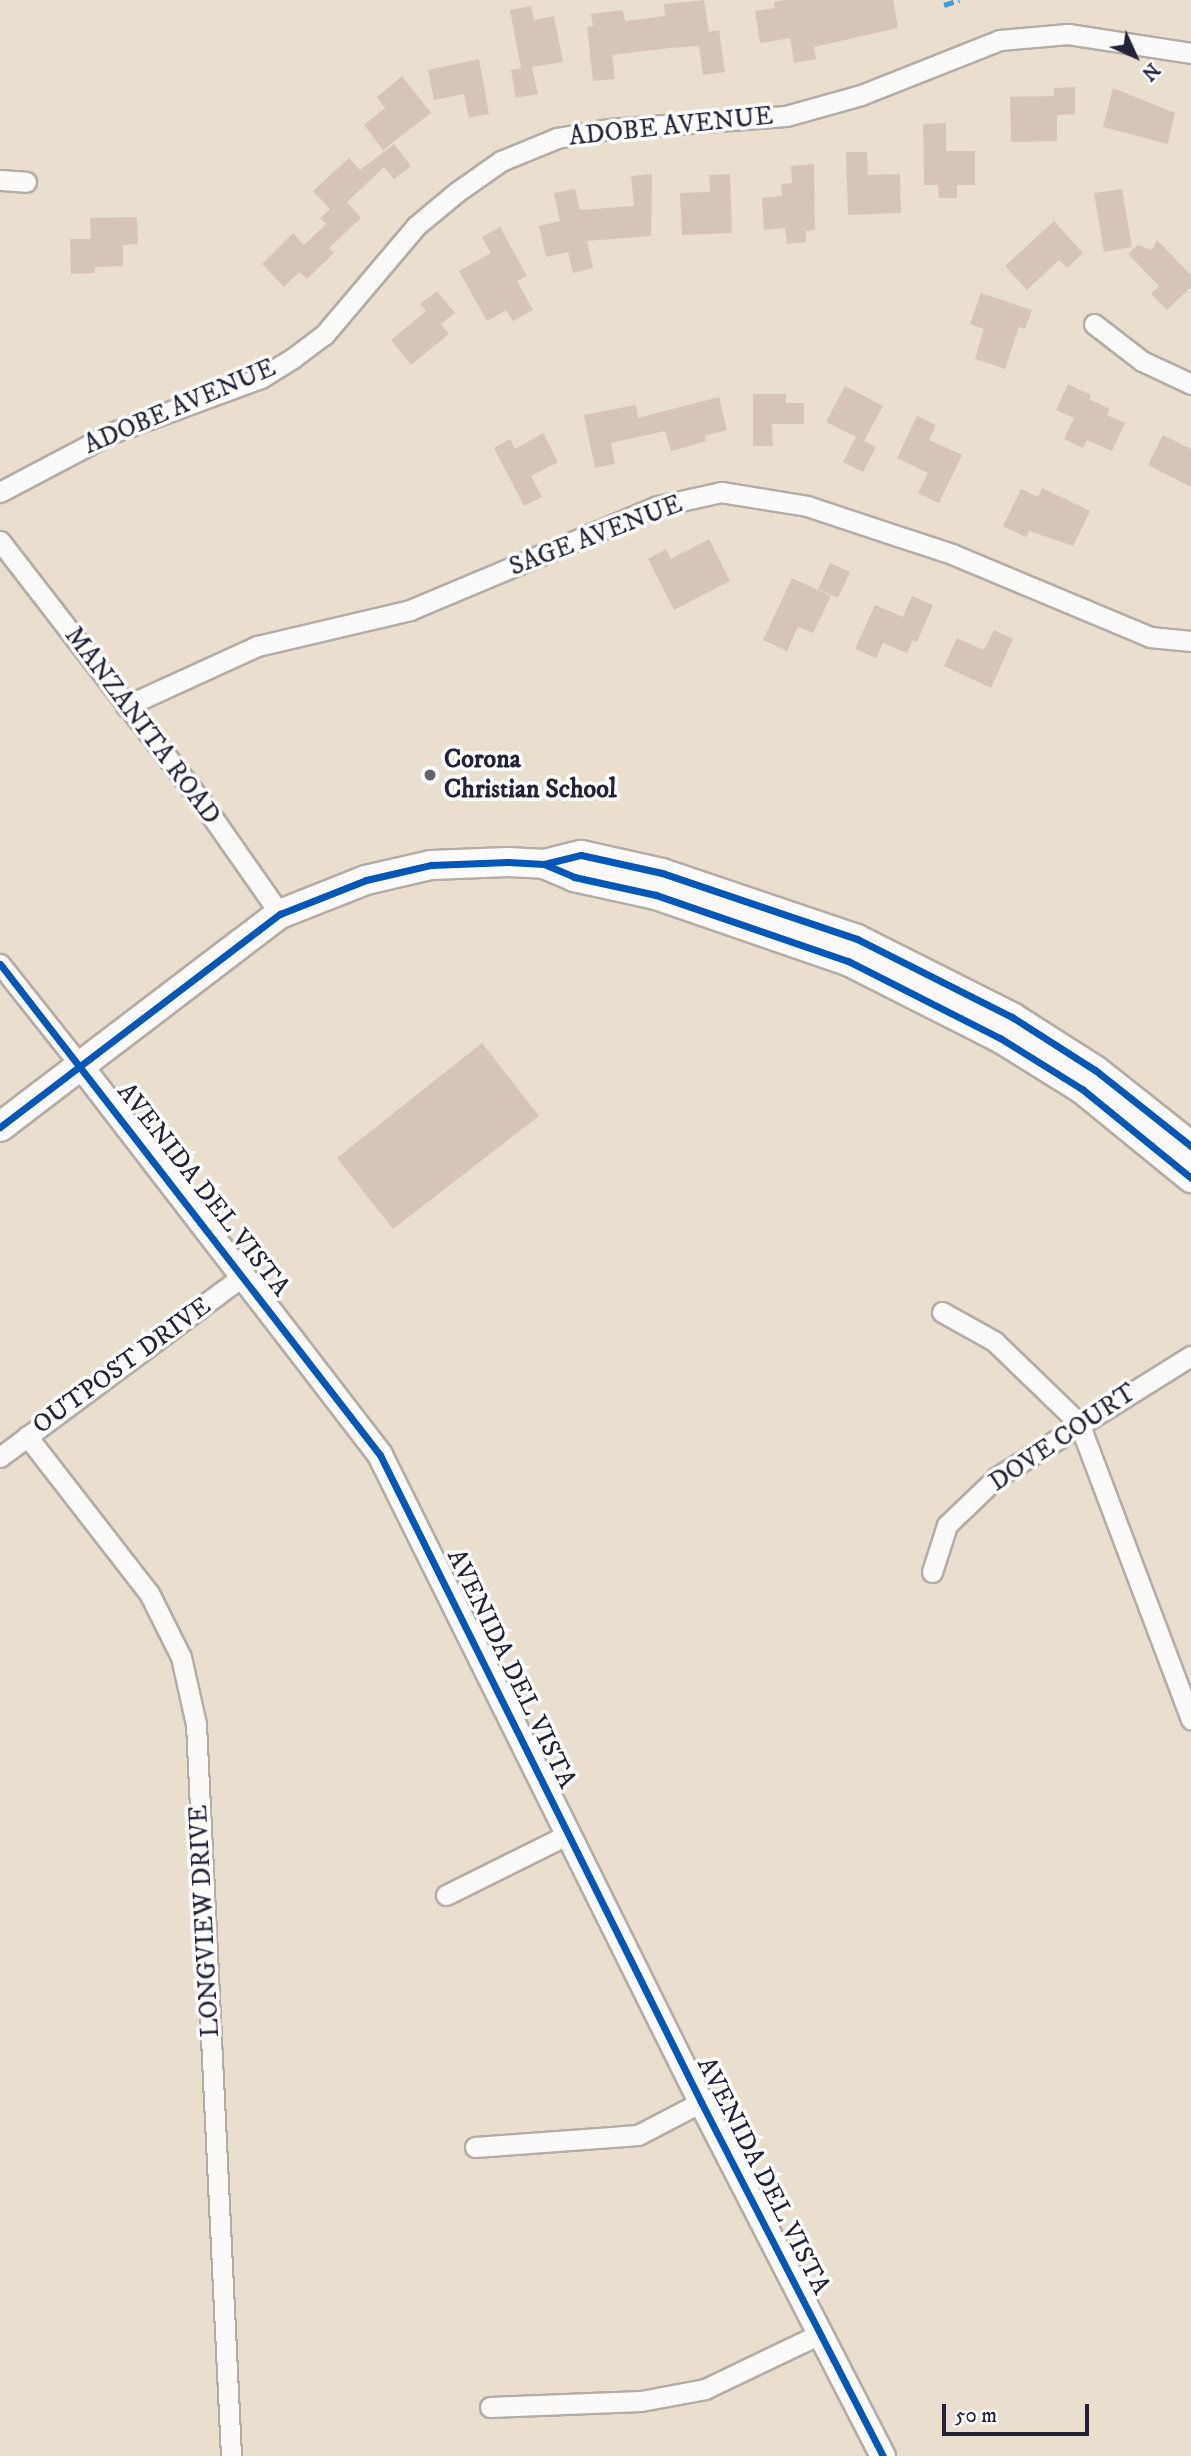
<!DOCTYPE html>
<style>
body{margin:0}
#map{position:relative;width:1191px;height:2456px;overflow:hidden;background:#eadece;font-family:"IM FELL DW Pica",serif}
div>[style]{position:absolute}
.building>*{inset:0;background:#d6c5b6}
.roads{filter:drop-shadow(2px 0 #b4aca5) drop-shadow(-2px 0 #b4aca5) drop-shadow(0 2px #b4aca5) drop-shadow(0 -2px #b4aca5)}
.minor>*{height:19px;margin:-9.5px;padding:0 9.5px;transform-origin:9.5px;border-radius:9.5px;background:#fcfaf8}
.tertiary>*{height:24px;margin:-12px;padding:0 12px;transform-origin:12px;border-radius:12px;background:#fcfaf8}
.secondary>*{height:28px;margin:-14px;padding:0 14px;transform-origin:14px;border-radius:14px;background:#fcfaf8}
.quiet>*{height:5px;margin-top:-2.5px;transform-origin:0;background:repeating-linear-gradient(90deg,#3c9ce2 0 10px,transparent 0 15px)}
.cycleway>*{height:7px;margin:-3.5px;padding:0 3.5px;transform-origin:3.5px;border-radius:3.5px;background:#0057b8}
.dots>*{width:19px;height:19px;translate:-50% -50%;box-sizing:border-box;border:4px solid #fff;border-radius:50%}
span{translate:-50% -50%;white-space:nowrap;text-align:center;line-height:1.15;-webkit-text-stroke:7px #fff;paint-order:stroke}
.street-label{font-size:26px;color:#22223b}
.poi-label{font-size:26px;color:#22223b;font-weight:700}
.left{translate:0 -50%;text-align:left}
.north{position:absolute;left:1100px;top:21px;width:70px;height:70px;-webkit-text-stroke:5px #fff;paint-order:stroke;rotate:135deg;font-size:19px;font-weight:700;line-height:28px;text-align:center;color:#22223b}
.north::after{content:'';display:block;margin:auto;width:24px;height:32px;background:#22223b;clip-path:polygon(50% 0,100% 100%,50% 72%,0 100%)}
.scale{position:absolute;left:942px;top:2404px;width:147px;height:32px;box-sizing:border-box;border:4px solid #22223b;border-top:0;padding-left:9px;font-size:21px;line-height:24px;white-space:nowrap;color:#22223b;-webkit-text-stroke:5px #fff;paint-order:stroke}
</style>
<div id="map">
<div class="building">
<i style="clip-path:polygon(704px 0,709px 32px,719px 30px,725px 72px,703px 75px,699px 46px,670px 48px,612px 55px,615px 79px,593px 81px,587px 27px,593px 26px,591px 14px,623px 10px,625px 21px,665px 16px,664px 4px)"></i>
<i style="clip-path:polygon(785px 0,893px 0,898px 28px,814px 47px,816px 59px,794px 63px,790px 38px,760px 43px,755px 11px,775px 8px,774px 2px)"></i>
<i style="clip-path:polygon(531px 6px,534px 20px,554px 16px,563px 62px,532px 67px,538px 94px,516px 98px,511px 70px,521px 68px,510px 10px)"></i>
<i style="clip-path:polygon(479px 59px,489px 114px,469px 118px,464px 94px,434px 100px,428px 70px)"></i>
<i style="clip-path:polygon(402px 76px,431px 113px,383px 150px,364px 125px,385px 108px,377px 97px)"></i>
<i style="clip-path:polygon(1075px 87px,1075px 114px,1057px 115px,1057px 141px,1011px 142px,1010px 97px,1054px 96px,1054px 88px)"></i>
<i style="clip-path:polygon(1113px 88px,1175px 113px,1168px 144px,1103px 127px)"></i>
<i style="clip-path:polygon(946px 123px,946px 151px,975px 151px,975px 185px,957px 185px,957px 198px,939px 198px,938px 185px,924px 185px,923px 124px)"></i>
<i style="clip-path:polygon(394px 144px,411px 166px,394px 179px,384px 167px,347px 202px,361px 218px,329px 248px,334px 253px,307px 279px,299px 272px,284px 287px,262px 264px,293px 233px,304px 245px,326px 224px,320px 218px,330px 209px,313px 191px,349px 158px,360px 170px)"></i>
<i style="clip-path:polygon(846px 152px,867px 152px,868px 175px,900px 174px,901px 213px,848px 215px)"></i>
<i style="clip-path:polygon(814px 164px,815px 230px,806px 231px,806px 242px,787px 244px,785px 228px,764px 230px,762px 198px,782px 196px,781px 184px,792px 183px,791px 166px)"></i>
<i style="clip-path:polygon(652px 174px,651px 236px,587px 241px,593px 268px,573px 273px,568px 252px,546px 257px,539px 226px,560px 221px,554px 193px,575px 189px,580px 210px,634px 206px,631px 176px)"></i>
<i style="clip-path:polygon(730px 174px,732px 233px,682px 235px,680px 193px,710px 192px,709px 175px)"></i>
<i style="clip-path:polygon(1122px 189px,1132px 247px,1104px 252px,1094px 193px)"></i>
<i style="clip-path:polygon(137px 217px,138px 244px,123px 245px,123px 266px,95px 267px,95px 273px,71px 274px,70px 239px,91px 239px,90px 218px)"></i>
<i style="clip-path:polygon(1054px 221px,1083px 253px,1067px 268px,1059px 260px,1027px 290px,1005px 266px)"></i>
<i style="clip-path:polygon(500px 227px,527px 276px,517px 281px,533px 310px,513px 321px,506px 310px,487px 321px,459px 271px,491px 253px,482px 237px)"></i>
<i style="clip-path:polygon(1157px 240px,1191px 275px,1191px 287px,1167px 310px,1151px 294px,1159px 286px,1128px 254px,1138px 245px,1152px 250px)"></i>
<i style="clip-path:polygon(437px 291px,455px 313px,441px 324px,449px 334px,411px 365px,391px 340px,426px 311px,420px 304px)"></i>
<i style="clip-path:polygon(981px 293px,1032px 310px,1025px 329px,1019px 327px,1005px 369px,975px 359px,984px 329px,970px 324px)"></i>
<i style="clip-path:polygon(1068px 384px,1091px 395px,1089px 399px,1110px 409px,1107px 415px,1125px 423px,1112px 451px,1087px 440px,1083px 448px,1064px 439px,1074px 418px,1056px 410px)"></i>
<i style="clip-path:polygon(845px 386px,883px 406px,864px 441px,876px 447px,863px 472px,843px 462px,856px 437px,826px 422px)"></i>
<i style="clip-path:polygon(753px 394px,786px 394px,786px 403px,804px 403px,804px 424px,772px 424px,773px 446px,753px 446px)"></i>
<i style="clip-path:polygon(719px 397px,727px 430px,705px 436px,707px 441px,671px 451px,665px 431px,611px 443px,615px 464px,595px 468px,584px 415px,636px 405px,638px 418px)"></i>
<i style="clip-path:polygon(917px 416px,936px 425px,929px 440px,962px 455px,939px 503px,918px 493px,928px 473px,897px 458px)"></i>
<i style="clip-path:polygon(543px 433px,558px 462px,531px 476px,542px 497px,524px 506px,494px 448px,510px 439px,515px 449px)"></i>
<i style="clip-path:polygon(1163px 435px,1191px 449px,1191px 487px,1148px 465px)"></i>
<i style="clip-path:polygon(1042px 488px,1090px 511px,1073px 546px,1029px 531px,1026px 537px,1003px 526px,1021px 489px,1038px 497px)"></i>
<i style="clip-path:polygon(709px 539px,730px 581px,674px 610px,648px 559px,666px 549px,671px 559px)"></i>
<i style="clip-path:polygon(830px 563px,850px 572px,838px 598px,818px 589px)"></i>
<i style="clip-path:polygon(792px 578px,831px 596px,813px 633px,798px 627px,787px 651px,763px 640px)"></i>
<i style="clip-path:polygon(912px 596px,933px 605px,917px 642px,913px 640px,907px 653px,883px 643px,876px 658px,855px 649px,875px 605px,903px 617px)"></i>
<i style="clip-path:polygon(994px 630px,1013px 639px,991px 688px,944px 666px,957px 638px,984px 650px)"></i>
<i style="clip-path:polygon(482px 1043px,539px 1116px,393px 1229px,337px 1158px)"></i>
</div>
<div class="roads">
<div class="minor">
<i style="left:0;top:180px;width:26px;rotate:4deg"></i>
<i style="left:1094px;top:324px;width:61px;rotate:37.6deg"></i>
<i style="left:1142px;top:361px;width:54px;rotate:25.1deg"></i>
<i style="left:0;top:492px;width:129px;rotate:-27.8deg"></i>
<i style="left:114px;top:432px;width:157px;rotate:-20.2deg"></i>
<i style="left:261px;top:378px;width:38px;rotate:-32deg"></i>
<i style="left:293px;top:358px;width:39px;rotate:-37deg"></i>
<i style="left:324px;top:335px;width:143px;rotate:-49.8deg"></i>
<i style="left:416px;top:226px;width:53px;rotate:-39.7deg"></i>
<i style="left:457px;top:192px;width:54px;rotate:-35.2deg"></i>
<i style="left:501px;top:161px;width:61px;rotate:-22.3deg"></i>
<i style="left:557px;top:138px;width:53px;rotate:-9.8deg"></i>
<i style="left:609px;top:129px;width:177px;rotate:-4.2deg"></i>
<i style="left:786px;top:116px;width:78px;rotate:-15.6deg"></i>
<i style="left:861px;top:95px;width:149px;rotate:-21.6deg"></i>
<i style="left:1000px;top:40px;width:68px;rotate:-5deg"></i>
<i style="left:1068px;top:34px;width:124px;rotate:8.8deg"></i>
<i style="left:0;top:541px;width:329px;rotate:52.3deg"></i>
<i style="left:201px;top:801px;width:138px;rotate:55deg"></i>
<i style="left:126px;top:706px;width:144px;rotate:-24.6deg"></i>
<i style="left:257px;top:646px;width:157px;rotate:-13.2deg"></i>
<i style="left:410px;top:610px;width:269px;rotate:-22.8deg"></i>
<i style="left:658px;top:506px;width:65px;rotate:-12.5deg"></i>
<i style="left:721px;top:492px;width:87px;rotate:9.2deg"></i>
<i style="left:807px;top:506px;width:153px;rotate:18.3deg"></i>
<i style="left:952px;top:554px;width:215px;rotate:22.7deg"></i>
<i style="left:1150px;top:637px;width:41px;rotate:5.6deg"></i>
<i style="left:0;top:964px;width:129px;rotate:51.6deg"></i>
<i style="left:942px;top:1312px;width:60px;rotate:29.1deg"></i>
<i style="left:994px;top:1341px;width:118px;rotate:44deg"></i>
<i style="left:1079px;top:1423px;width:317px;rotate:69.3deg"></i>
<i style="left:27px;top:1436px;width:199px;rotate:52.2deg"></i>
<i style="left:149px;top:1593px;width:72px;rotate:63.4deg"></i>
<i style="left:181px;top:1657px;width:69px;rotate:77.4deg"></i>
<i style="left:196px;top:1724px;width:733px;rotate:87.26deg"></i>
<i style="left:0;top:1457px;width:303px;rotate:-36.7deg"></i>
<i style="left:932px;top:1572px;width:49px;rotate:-72.3deg"></i>
<i style="left:947px;top:1525px;width:69px;rotate:-43.8deg"></i>
<i style="left:997px;top:1477px;width:229px;rotate:-32deg"></i>
<i style="left:446px;top:1895px;width:137px;rotate:-26.4deg"></i>
<i style="left:475px;top:2147px;width:163px;rotate:-4.2deg"></i>
<i style="left:638px;top:2135px;width:71px;rotate:-27.6deg"></i>
<i style="left:490px;top:2407px;width:151px;rotate:-2.3deg"></i>
<i style="left:641px;top:2401px;width:65px;rotate:-10.6deg"></i>
<i style="left:705px;top:2389px;width:127px;rotate:-25.6deg"></i>
</div>
<div class="tertiary">
<i style="left:80px;top:1065px;width:492px;rotate:52.4deg"></i>
<i style="left:380px;top:1455px;width:722px;rotate:63.61deg"></i>
<i style="left:701px;top:2102px;width:398px;rotate:62.8deg"></i>
</div>
<div class="secondary">
<i style="left:544px;top:864px;width:38px;rotate:-14deg"></i>
<i style="left:581px;top:855px;width:83px;rotate:12.5deg"></i>
<i style="left:662px;top:873px;width:206px;rotate:18.7deg"></i>
<i style="left:857px;top:939px;width:174px;rotate:26.7deg"></i>
<i style="left:1012px;top:1017px;width:98px;rotate:32.6deg"></i>
<i style="left:1095px;top:1070px;width:122px;rotate:38.4deg"></i>
<i style="left:0;top:1127px;width:352px;rotate:-37.3deg"></i>
<i style="left:280px;top:914px;width:92px;rotate:-21.6deg"></i>
<i style="left:366px;top:880px;width:67px;rotate:-13deg"></i>
<i style="left:431px;top:865px;width:77px;rotate:-2.2deg"></i>
<i style="left:508px;top:862px;width:36px;rotate:3deg"></i>
<i style="left:544px;top:864px;width:33px;rotate:23deg"></i>
<i style="left:574px;top:877px;width:84px;rotate:12.4deg"></i>
<i style="left:656px;top:895px;width:203px;rotate:19deg"></i>
<i style="left:848px;top:961px;width:170px;rotate:26.9deg"></i>
<i style="left:1000px;top:1038px;width:97px;rotate:31.9deg"></i>
<i style="left:1082px;top:1089px;width:141px;rotate:39.2deg"></i>
</div>
</div>
<div class="quiet">
<i style="left:944px;top:5px;width:16px;rotate:-18deg"></i>
</div>
<div class="cycleway">
<i style="left:544px;top:864px;width:38px;rotate:-14deg"></i>
<i style="left:581px;top:855px;width:83px;rotate:12.5deg"></i>
<i style="left:662px;top:873px;width:206px;rotate:18.7deg"></i>
<i style="left:857px;top:939px;width:174px;rotate:26.7deg"></i>
<i style="left:1012px;top:1017px;width:98px;rotate:32.6deg"></i>
<i style="left:1095px;top:1070px;width:122px;rotate:38.4deg"></i>
<i style="left:0;top:964px;width:621px;rotate:52.26deg"></i>
<i style="left:380px;top:1455px;width:722px;rotate:63.61deg"></i>
<i style="left:701px;top:2102px;width:398px;rotate:62.8deg"></i>
<i style="left:0;top:1127px;width:352px;rotate:-37.3deg"></i>
<i style="left:280px;top:914px;width:92px;rotate:-21.6deg"></i>
<i style="left:366px;top:880px;width:67px;rotate:-13deg"></i>
<i style="left:431px;top:865px;width:77px;rotate:-2.2deg"></i>
<i style="left:508px;top:862px;width:36px;rotate:3deg"></i>
<i style="left:544px;top:864px;width:33px;rotate:23deg"></i>
<i style="left:574px;top:877px;width:84px;rotate:12.4deg"></i>
<i style="left:656px;top:895px;width:203px;rotate:19deg"></i>
<i style="left:848px;top:961px;width:170px;rotate:26.9deg"></i>
<i style="left:1000px;top:1038px;width:97px;rotate:31.9deg"></i>
<i style="left:1082px;top:1089px;width:141px;rotate:39.2deg"></i>
</div>
<div class="dots">
<i style="left:430px;top:775px;background:#68646e"></i>
</div>
<div class="street-label">
<span style="left:671px;top:127px;rotate:-6deg">ADOBE AVENUE</span>
<span style="left:180px;top:407px;rotate:-23deg">ADOBE AVENUE</span>
<span style="left:596px;top:536px;rotate:-21deg">SAGE AVENUE</span>
<span style="left:142px;top:726px;rotate:53deg">MANZANITA ROAD</span>
<span style="left:203px;top:1190px;rotate:52deg">AVENIDA DEL VISTA</span>
<span style="left:122px;top:1366px;rotate:-36deg">OUTPOST DRIVE</span>
<span style="left:1063px;top:1438px;rotate:-34deg">DOVE COURT</span>
<span style="left:511px;top:1669px;rotate:64deg">AVENIDA DEL VISTA</span>
<span style="left:205px;top:1921px;rotate:-93deg">LONGVIEW DRIVE</span>
<span style="left:763px;top:2176px;rotate:63deg">AVENIDA DEL VISTA</span>
</div>
<div class="poi-label">
<span class="left" style="left:444px;top:775px">Corona<br>Christian School</span>
</div>
<div class="north">N</div>
<div class="scale">50 m</div>
</div>
